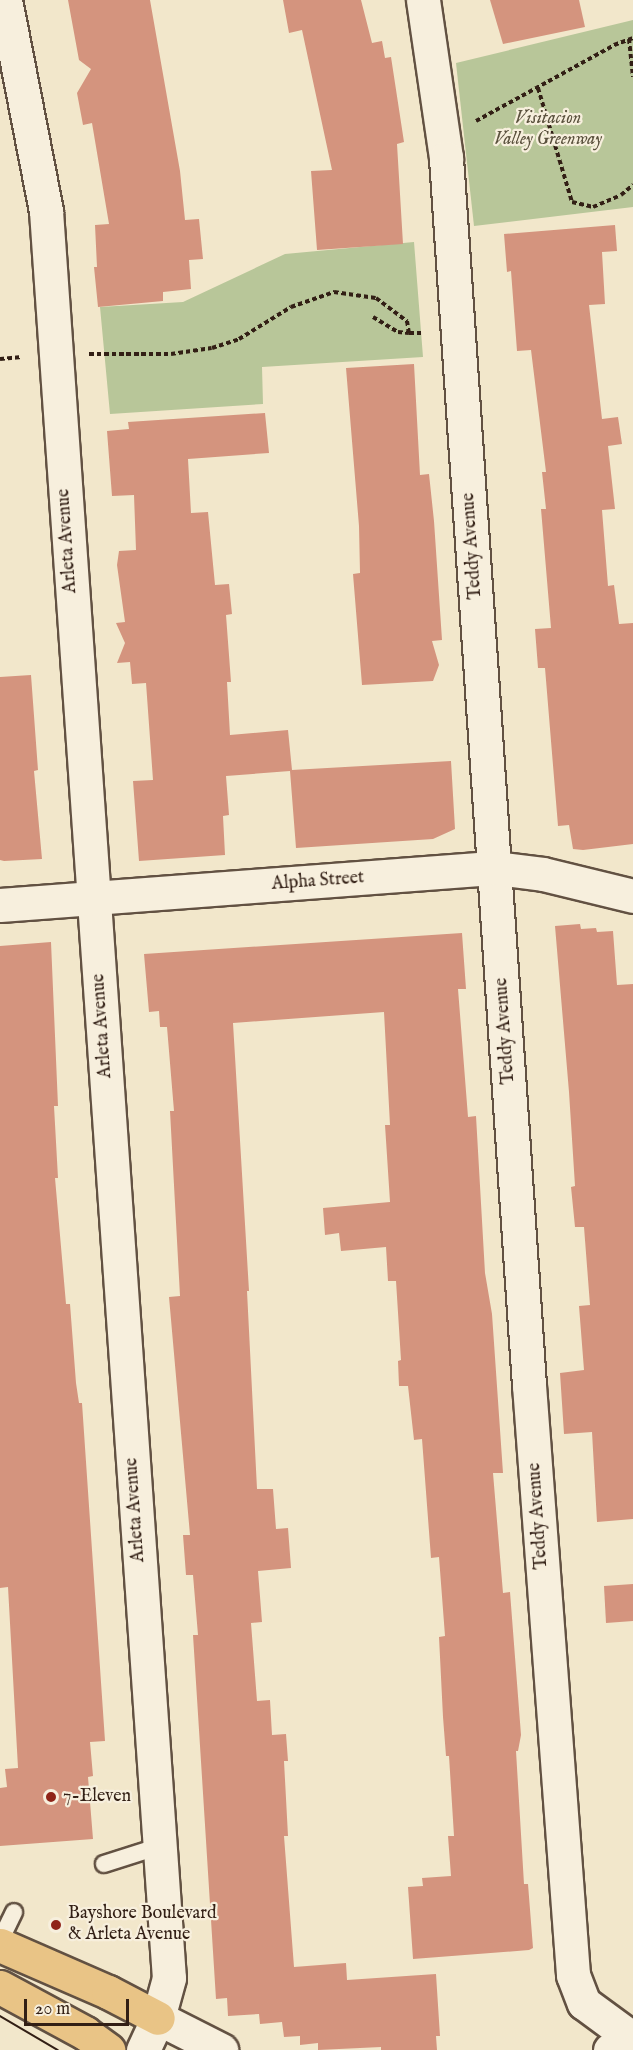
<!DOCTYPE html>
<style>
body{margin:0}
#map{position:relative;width:633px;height:2050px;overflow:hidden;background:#f2e7cb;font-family:"IM FELL English",serif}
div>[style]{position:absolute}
.green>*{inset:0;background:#b8c699}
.building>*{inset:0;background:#d4947e}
.path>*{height:4px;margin-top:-2px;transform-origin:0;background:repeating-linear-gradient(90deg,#321f15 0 4.5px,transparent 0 7.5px)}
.roads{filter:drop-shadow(2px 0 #625142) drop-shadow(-2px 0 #625142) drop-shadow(0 2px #625142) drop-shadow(0 -2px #625142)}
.service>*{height:16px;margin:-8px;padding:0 8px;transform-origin:8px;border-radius:8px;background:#f7efdd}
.minor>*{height:33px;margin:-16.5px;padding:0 16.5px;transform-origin:16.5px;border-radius:16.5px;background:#f7efdd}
.secondary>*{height:33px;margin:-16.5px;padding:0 16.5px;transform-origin:16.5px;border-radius:16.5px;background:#f7efdd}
.primary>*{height:33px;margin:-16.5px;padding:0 16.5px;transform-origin:16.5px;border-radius:16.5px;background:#e9c486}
.tram>*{height:1.5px;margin:-0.75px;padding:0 0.75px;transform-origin:0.75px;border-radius:0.75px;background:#321f15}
.dots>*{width:16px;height:16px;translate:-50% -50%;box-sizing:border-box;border:3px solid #f7efdd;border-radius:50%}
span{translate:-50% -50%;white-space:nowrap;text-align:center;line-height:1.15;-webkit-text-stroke:4.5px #f7efdd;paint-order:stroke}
.park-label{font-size:18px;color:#5a513d;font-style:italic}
.street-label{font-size:18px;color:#321f15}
.poi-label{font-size:18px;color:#321f15}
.left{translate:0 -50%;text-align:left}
.scale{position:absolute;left:24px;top:1999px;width:105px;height:27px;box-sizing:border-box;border:3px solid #321f15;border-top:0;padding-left:8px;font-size:18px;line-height:21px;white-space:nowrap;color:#321f15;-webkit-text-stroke:4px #f7efdd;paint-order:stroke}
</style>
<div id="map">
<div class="green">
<i style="clip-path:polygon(633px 20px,633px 207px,474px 226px,456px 63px)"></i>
<i style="clip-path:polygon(414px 242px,423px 357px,262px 367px,263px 404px,110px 414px,100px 307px,183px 302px,285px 254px)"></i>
</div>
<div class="building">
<i style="clip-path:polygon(68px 0,150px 0,180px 171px,185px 220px,199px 219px,203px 259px,189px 260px,191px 289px,163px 292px,163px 301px,98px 307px,94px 267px,97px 267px,95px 225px,109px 224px,92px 123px,83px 125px,77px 93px,91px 69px,79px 60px)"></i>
<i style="clip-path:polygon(283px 0,361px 0,372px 43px,382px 41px,385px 58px,391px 57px,404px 142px,397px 144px,403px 244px,317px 250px,311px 171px,332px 170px,302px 30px,289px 33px)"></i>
<i style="clip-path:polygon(490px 0,579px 0,585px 27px,503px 44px)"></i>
<i style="clip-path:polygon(615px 225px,617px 251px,602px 252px,605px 304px,589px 305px,602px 419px,618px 417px,622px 444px,608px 446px,615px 509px,602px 510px,608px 586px,614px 585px,619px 624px,633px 623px,633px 844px,583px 850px,573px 849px,569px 825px,558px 826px,545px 668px,538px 668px,535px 629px,551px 628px,541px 509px,546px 509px,542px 472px,546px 472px,531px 350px,517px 351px,511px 271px,507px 272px,504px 234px)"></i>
<i style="clip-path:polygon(414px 364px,420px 475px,429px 474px,434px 521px,442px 640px,432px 641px,439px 665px,433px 681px,362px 685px,353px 574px,360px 573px,359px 526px,346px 368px)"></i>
<i style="clip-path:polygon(265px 413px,269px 453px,188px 459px,191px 513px,208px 512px,215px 585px,229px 584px,232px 614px,226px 615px,231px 682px,227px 682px,230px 735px,288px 730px,292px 770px,451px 761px,455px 829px,433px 839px,296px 848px,290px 771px,226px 776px,229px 815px,223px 816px,225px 855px,139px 861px,133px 781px,153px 780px,146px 683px,132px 684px,130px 662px,117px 663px,125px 643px,116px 623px,125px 622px,117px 565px,119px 551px,136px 550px,134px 495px,112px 496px,107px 431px,129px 429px,128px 422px)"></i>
<i style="clip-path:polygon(31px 675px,38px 770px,34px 771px,42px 859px,4px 861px,0 860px,0 677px)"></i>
<i style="clip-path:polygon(580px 924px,581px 929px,596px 928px,597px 932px,613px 931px,617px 985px,633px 984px,633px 1519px,597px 1522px,592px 1432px,564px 1434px,560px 1373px,584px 1370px,579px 1306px,590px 1305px,584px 1227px,575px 1227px,571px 1187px,575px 1186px,569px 1092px,555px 926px)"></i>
<i style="clip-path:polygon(462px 933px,466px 989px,458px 989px,468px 1117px,476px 1116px,485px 1273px,492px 1314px,503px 1473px,493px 1473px,503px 1593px,510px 1592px,521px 1735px,518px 1751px,516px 1751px,524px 1884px,528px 1884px,533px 1948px,529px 1950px,413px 1959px,408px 1887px,423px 1886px,422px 1878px,451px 1876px,448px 1836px,454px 1836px,449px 1756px,446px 1756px,443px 1717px,439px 1637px,445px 1636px,439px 1557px,431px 1558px,422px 1439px,414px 1440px,408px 1386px,399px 1386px,398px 1361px,401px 1360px,396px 1281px,388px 1281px,386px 1247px,341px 1251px,339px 1233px,325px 1235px,323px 1208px,390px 1202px,385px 1125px,390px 1125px,384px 1012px,233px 1023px,249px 1291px,247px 1291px,257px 1489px,273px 1489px,276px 1529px,288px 1528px,291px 1568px,258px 1571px,262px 1622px,251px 1623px,257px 1701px,270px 1700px,272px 1735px,286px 1734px,288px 1761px,284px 1761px,288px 1836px,284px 1836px,294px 1967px,346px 1963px,347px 1980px,436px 1974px,440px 2036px,436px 2036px,437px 2050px,381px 2050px,381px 2047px,318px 2050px,318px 2043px,300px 2045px,300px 2036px,284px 2037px,282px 2022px,260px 2024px,259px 2014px,228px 2016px,227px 1998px,216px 1999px,193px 1635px,198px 1635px,193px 1575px,186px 1575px,183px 1535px,190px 1535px,169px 1297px,180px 1296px,170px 1111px,174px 1111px,167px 1027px,160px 1027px,159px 1011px,149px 1012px,144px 954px)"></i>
<i style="clip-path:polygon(51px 942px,58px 1106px,54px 1106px,58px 1178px,55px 1178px,66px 1304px,70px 1304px,76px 1383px,79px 1403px,82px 1403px,105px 1741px,90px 1742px,93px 1776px,88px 1777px,93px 1839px,0 1846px,0 1788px,7px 1787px,5px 1769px,18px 1768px,8px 1587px,0 1588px,0 946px)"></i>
<i style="clip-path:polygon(633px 1584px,633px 1621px,606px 1623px,604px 1586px)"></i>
</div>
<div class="path">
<i style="left:629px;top:39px;width:38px;rotate:84deg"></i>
<i style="left:538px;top:88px;width:119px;rotate:73.4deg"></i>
<i style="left:572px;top:202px;width:22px;rotate:13deg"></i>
<i style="left:593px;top:207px;width:30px;rotate:-23deg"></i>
<i style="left:621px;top:195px;width:16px;rotate:-40deg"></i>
<i style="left:476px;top:121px;width:158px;rotate:-28.8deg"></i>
<i style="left:614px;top:45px;width:20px;rotate:-20deg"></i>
<i style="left:373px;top:317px;width:29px;rotate:31deg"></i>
<i style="left:398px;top:332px;width:11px;rotate:5deg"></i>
<i style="left:89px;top:354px;width:82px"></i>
<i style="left:171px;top:354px;width:41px;rotate:-8.3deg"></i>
<i style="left:212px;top:348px;width:28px;rotate:-18deg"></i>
<i style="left:239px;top:339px;width:61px;rotate:-31.6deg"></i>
<i style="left:291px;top:307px;width:46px;rotate:-19.2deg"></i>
<i style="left:334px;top:292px;width:42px;rotate:8.1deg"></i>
<i style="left:376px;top:298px;width:39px;rotate:37deg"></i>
<i style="left:407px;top:321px;width:12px;rotate:81deg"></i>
<i style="left:409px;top:333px;width:15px"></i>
<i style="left:0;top:359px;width:22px;rotate:-5deg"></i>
</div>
<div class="roads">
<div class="service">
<i style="left:104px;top:1864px;width:59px;rotate:-17.8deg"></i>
<i style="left:0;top:1941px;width:32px;rotate:-64deg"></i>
</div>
<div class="minor">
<i style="left:5px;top:0;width:215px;rotate:79deg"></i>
<i style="left:46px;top:211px;width:1771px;rotate:86.02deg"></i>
<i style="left:169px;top:1978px;width:41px;rotate:105.4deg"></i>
<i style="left:423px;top:0;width:160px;rotate:81.7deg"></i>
<i style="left:446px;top:158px;width:1230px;rotate:86.13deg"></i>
<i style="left:529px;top:1385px;width:592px;rotate:85.73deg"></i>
<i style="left:573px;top:1975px;width:30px;rotate:69deg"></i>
<i style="left:584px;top:2003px;width:61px;rotate:36.3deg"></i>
<i style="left:0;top:905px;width:497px;rotate:-4.3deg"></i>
<i style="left:496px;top:868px;width:47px;rotate:7.3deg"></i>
<i style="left:543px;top:874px;width:93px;rotate:13.7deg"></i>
</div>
<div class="secondary">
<i style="left:143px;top:2050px;width:35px;rotate:-65deg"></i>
<i style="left:158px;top:2018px;width:71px;rotate:26.9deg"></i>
<i style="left:610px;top:2050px;width:27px;rotate:-31deg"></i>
</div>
<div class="primary">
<i style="left:0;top:1945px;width:118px;rotate:23.5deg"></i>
<i style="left:108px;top:1992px;width:56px;rotate:27.5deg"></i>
<i style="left:0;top:1987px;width:97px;rotate:28.4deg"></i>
<i style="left:85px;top:2033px;width:29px;rotate:36deg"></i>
</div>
</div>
<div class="tram">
<i style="left:0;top:2016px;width:67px;rotate:30.4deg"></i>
</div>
<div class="dots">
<i style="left:51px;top:1797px;background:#8f2418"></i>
<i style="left:56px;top:1925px;background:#8f2418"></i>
</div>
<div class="park-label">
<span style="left:548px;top:130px">Visitacion<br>Valley Greenway</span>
</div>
<div class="street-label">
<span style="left:68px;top:541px;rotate:-94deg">Arleta Avenue</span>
<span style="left:473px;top:546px;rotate:-94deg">Teddy Avenue</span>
<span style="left:318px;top:882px;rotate:-4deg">Alpha Street</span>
<span style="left:103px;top:1026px;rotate:-94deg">Arleta Avenue</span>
<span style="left:506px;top:1031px;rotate:-94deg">Teddy Avenue</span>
<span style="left:136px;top:1510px;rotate:-94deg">Arleta Avenue</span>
<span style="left:539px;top:1516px;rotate:-94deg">Teddy Avenue</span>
</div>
<div class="poi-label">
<span class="left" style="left:63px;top:1797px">7-Eleven</span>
<span class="left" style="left:68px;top:1925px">Bayshore Boulevard<br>&amp; Arleta Avenue</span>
</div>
<div class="scale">20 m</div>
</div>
